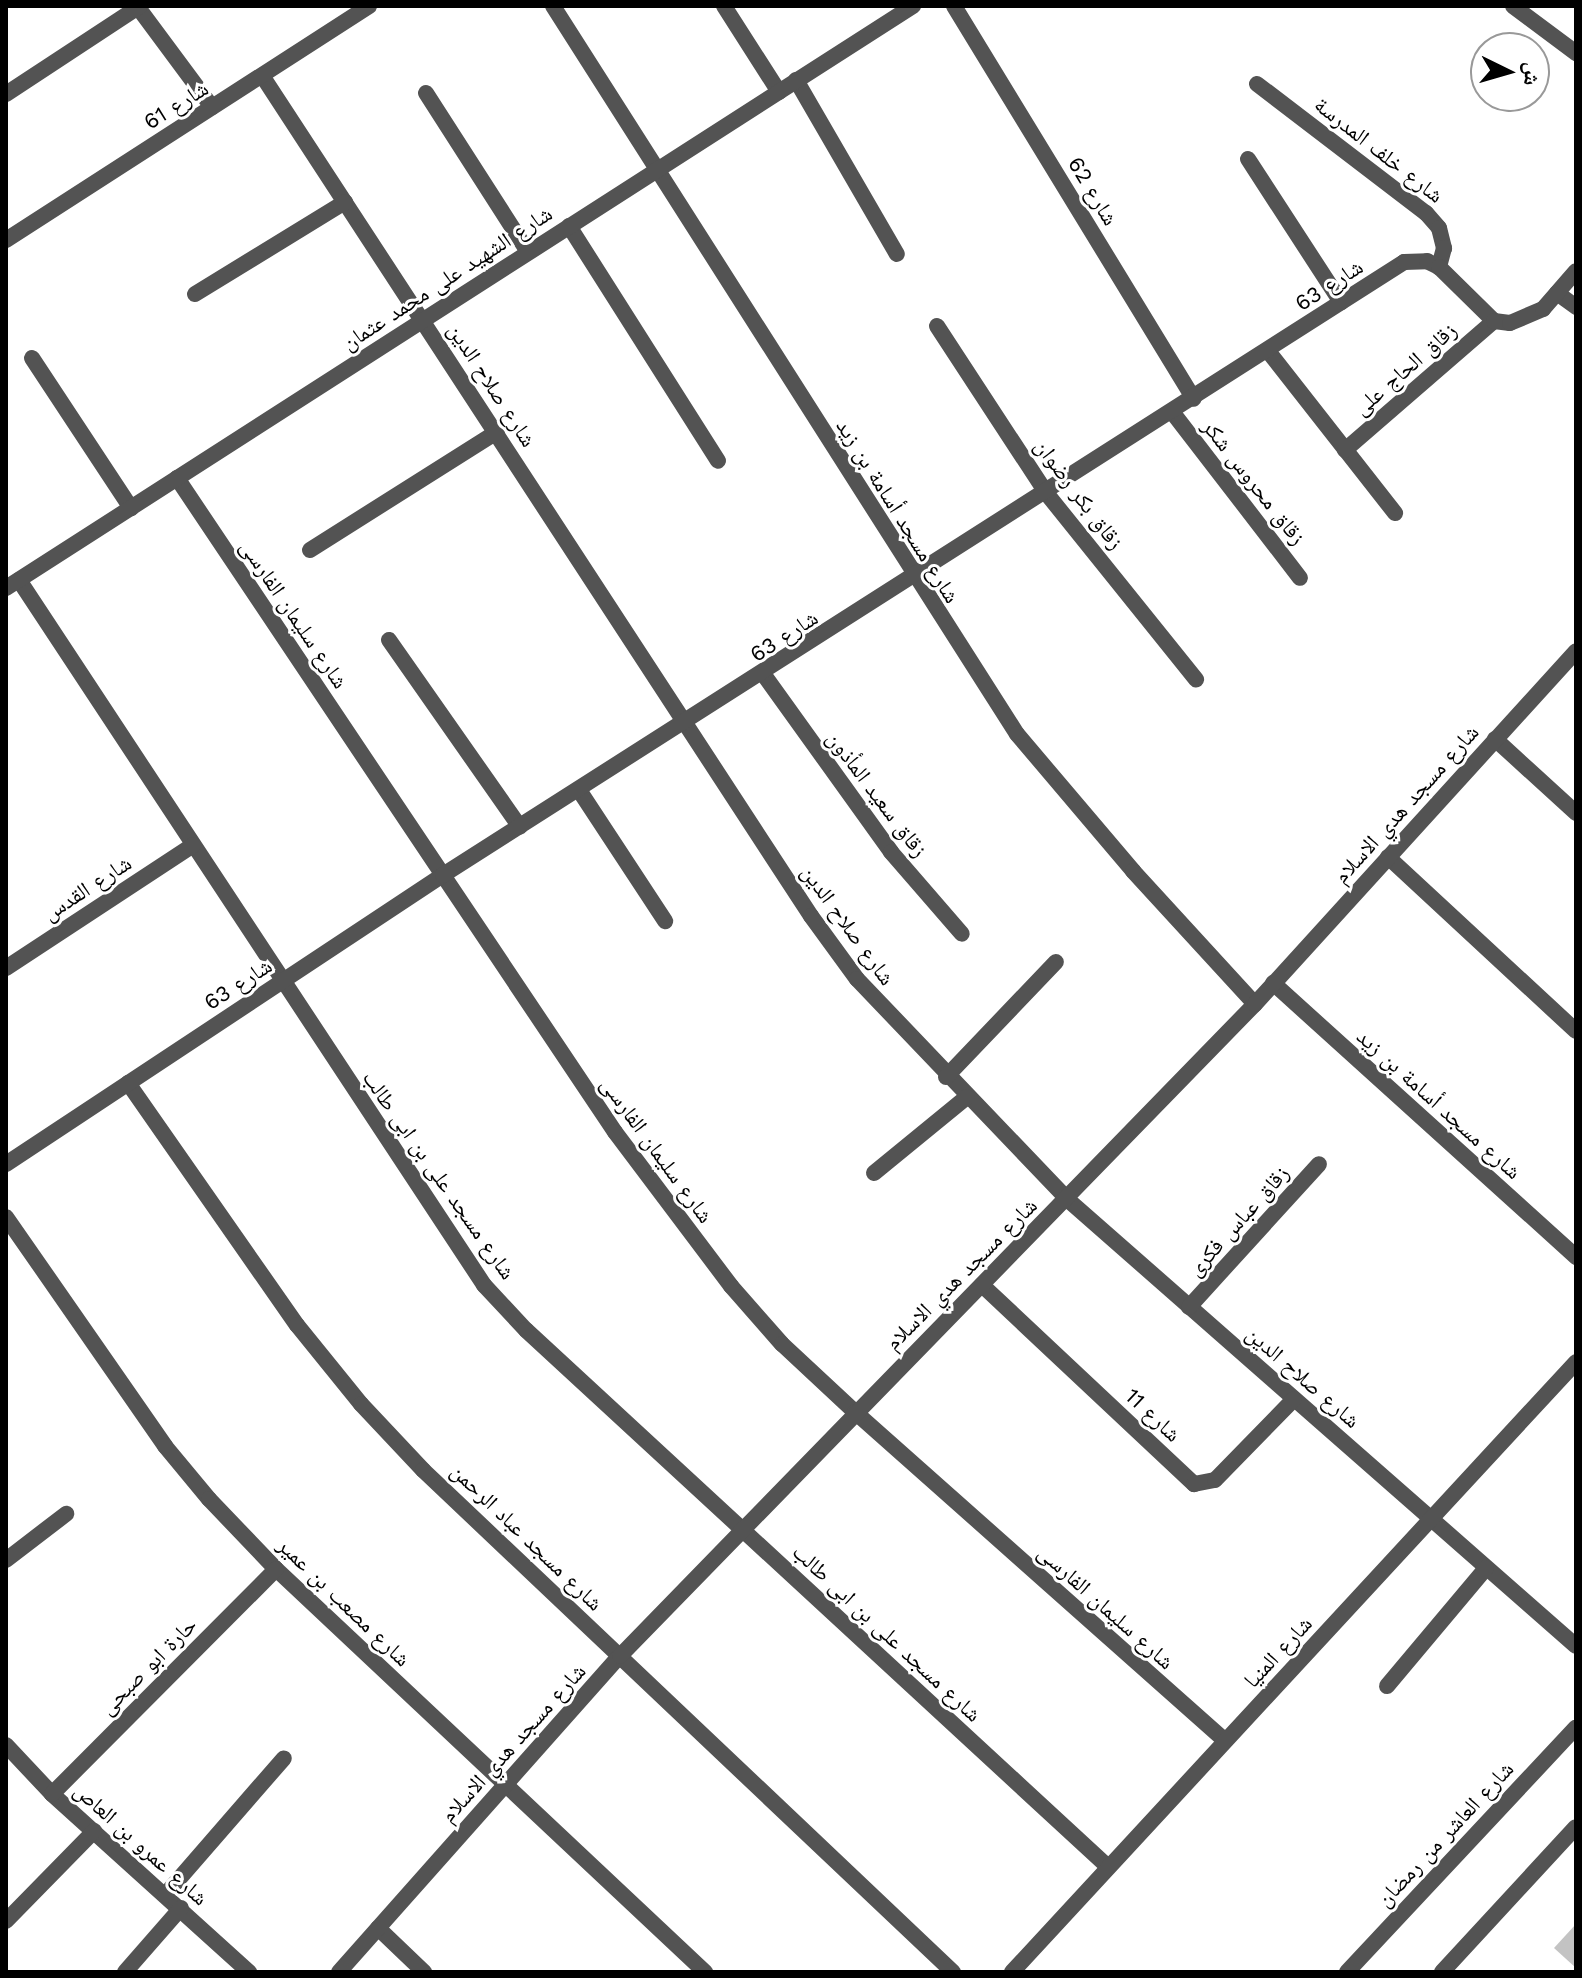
<!DOCTYPE html>
<meta charset="utf-8">
<style>
body{margin:0}
#map{position:relative;width:1582px;height:1978px;overflow:hidden;background:#fff;font-family:"Work Sans","Noto Naskh Arabic",sans-serif}
div>[style]{position:absolute}
.building>*{inset:0;background:#c3c3c3}
.minor>*{height:16px;margin:-8px;padding:0 8px;transform-origin:8px;border-radius:8px;background:#535353}
.tertiary>*{height:16px;margin:-8px;padding:0 8px;transform-origin:8px;border-radius:8px;background:#535353}
span{translate:-50% -50%;white-space:nowrap;text-align:center;line-height:1.15;-webkit-text-stroke:6px #fff;paint-order:stroke}
.street-label{font-size:22px;color:#000}
.frame{position:absolute;inset:0;border:8px solid #000;pointer-events:none}
.north{position:absolute;left:1470px;top:32px;width:80px;height:80px;box-sizing:border-box;background:#fff;border:2px solid #999;border-radius:50%;rotate:95deg;font-size:22px;font-weight:700;line-height:32px;text-align:center;color:#000}
.north::after{content:'';display:block;margin:auto;width:28px;height:36px;background:#000;clip-path:polygon(50% 0,100% 100%,50% 72%,0 100%)}
</style>
<div id="map">
<div class="building">
<i style="clip-path:polygon(1576px 1924px,1576px 1968px,1554px 1948px)"></i>
</div>
<div class="minor">
<i style="left:137px;top:6px;width:126px;rotate:53.4deg"></i>
<i style="left:553px;top:6px;width:863px;rotate:57.49deg"></i>
<i style="left:1017px;top:734px;width:180px;rotate:49.7deg"></i>
<i style="left:1133px;top:871px;width:180px;rotate:47.5deg"></i>
<i style="left:724px;top:6px;width:102px;rotate:57.4deg"></i>
<i style="left:954px;top:6px;width:460px;rotate:58.6deg"></i>
<i style="left:263px;top:77px;width:1002px;rotate:56.85deg"></i>
<i style="left:811px;top:916px;width:78px;rotate:53.9deg"></i>
<i style="left:857px;top:979px;width:304px;rotate:46.3deg"></i>
<i style="left:1067px;top:1199px;width:677px;rotate:41.29deg"></i>
<i style="left:796px;top:80px;width:201px;rotate:59.9deg"></i>
<i style="left:1257px;top:84px;width:213px;rotate:37.4deg"></i>
<i style="left:1426px;top:213px;width:20px;rotate:49deg"></i>
<i style="left:1439px;top:228px;width:21px;rotate:76deg"></i>
<i style="left:1444px;top:248px;width:20px;rotate:105deg"></i>
<i style="left:426px;top:93px;width:189px;rotate:57.3deg"></i>
<i style="left:6px;top:94px;width:160px;rotate:-33.3deg"></i>
<i style="left:1248px;top:159px;width:171px;rotate:57deg"></i>
<i style="left:569px;top:226px;width:278px;rotate:57.6deg"></i>
<i style="left:6px;top:240px;width:432px;rotate:-32.8deg"></i>
<i style="left:1557px;top:293px;width:24px;rotate:36deg"></i>
<i style="left:195px;top:294px;width:176px;rotate:-31.5deg"></i>
<i style="left:937px;top:326px;width:201px;rotate:56.8deg"></i>
<i style="left:1047px;top:494px;width:238px;rotate:51.2deg"></i>
<i style="left:1268px;top:351px;width:206px;rotate:51.9deg"></i>
<i style="left:32px;top:358px;width:180px;rotate:56.6deg"></i>
<i style="left:1173px;top:413px;width:208px;rotate:52.4deg"></i>
<i style="left:1345px;top:450px;width:197px;rotate:-40.9deg"></i>
<i style="left:177px;top:478px;width:787px;rotate:56.19deg"></i>
<i style="left:615px;top:1132px;width:193px;rotate:53deg"></i>
<i style="left:731px;top:1286px;width:77px;rotate:48.7deg"></i>
<i style="left:782px;top:1344px;width:100px;rotate:43deg"></i>
<i style="left:855px;top:1412px;width:495px;rotate:41.6deg"></i>
<i style="left:310px;top:550px;width:221px;rotate:-32.3deg"></i>
<i style="left:19px;top:580px;width:845px;rotate:56.59deg"></i>
<i style="left:484px;top:1285px;width:62px;rotate:47deg"></i>
<i style="left:526px;top:1330px;width:790px;rotate:42.69deg"></i>
<i style="left:6px;top:588px;width:1078px;rotate:-32.69deg"></i>
<i style="left:389px;top:640px;width:228px;rotate:55deg"></i>
<i style="left:764px;top:675px;width:218px;rotate:54.3deg"></i>
<i style="left:891px;top:852px;width:108px;rotate:49.1deg"></i>
<i style="left:1495px;top:739px;width:110px;rotate:42.4deg"></i>
<i style="left:579px;top:790px;width:157px;rotate:56.7deg"></i>
<i style="left:1388px;top:857px;width:256px;rotate:42.8deg"></i>
<i style="left:6px;top:968px;width:224px;rotate:-33.3deg"></i>
<i style="left:1273px;top:983px;width:409px;rotate:42.1deg"></i>
<i style="left:946px;top:1077px;width:159px;rotate:-46.3deg"></i>
<i style="left:128px;top:1083px;width:295px;rotate:55.1deg"></i>
<i style="left:297px;top:1325px;width:102px;rotate:51deg"></i>
<i style="left:361px;top:1404px;width:91px;rotate:46.8deg"></i>
<i style="left:423px;top:1470px;width:730px;rotate:43.45deg"></i>
<i style="left:6px;top:1164px;width:524px;rotate:-33.48deg"></i>
<i style="left:443px;top:875px;width:1140px;rotate:-32.53deg"></i>
<i style="left:1404px;top:262px;width:23px;rotate:-2deg"></i>
<i style="left:1427px;top:261px;width:13px;rotate:27deg"></i>
<i style="left:1439px;top:267px;width:77px;rotate:44.5deg"></i>
<i style="left:1494px;top:321px;width:16px;rotate:7deg"></i>
<i style="left:1510px;top:323px;width:36px;rotate:-23deg"></i>
<i style="left:1543px;top:309px;width:50px;rotate:-49deg"></i>
<i style="left:874px;top:1173px;width:120px;rotate:-39.3deg"></i>
<i style="left:6px;top:1217px;width:279px;rotate:55.2deg"></i>
<i style="left:165px;top:1446px;width:69px;rotate:50.3deg"></i>
<i style="left:209px;top:1499px;width:97px;rotate:46.3deg"></i>
<i style="left:276px;top:1569px;width:589px;rotate:43.21deg"></i>
<i style="left:982px;top:1285px;width:291px;rotate:43.2deg"></i>
<i style="left:1194px;top:1484px;width:21px;rotate:-11deg"></i>
<i style="left:1215px;top:1480px;width:113px;rotate:-45.7deg"></i>
<i style="left:1189px;top:1307px;width:193px;rotate:-47.7deg"></i>
<i style="left:6px;top:1560px;width:76px;rotate:-37.5deg"></i>
<i style="left:1387px;top:1686px;width:154px;rotate:-50deg"></i>
<i style="left:6px;top:1745px;width:67px;rotate:46.8deg"></i>
<i style="left:52px;top:1794px;width:266px;rotate:42.1deg"></i>
<i style="left:52px;top:1794px;width:317px;rotate:-45.1deg"></i>
<i style="left:165px;top:1895px;width:181px;rotate:-49deg"></i>
<i style="left:6px;top:1921px;width:126px;rotate:-45.6deg"></i>
<i style="left:378px;top:1928px;width:64px;rotate:43.7deg"></i>
<i style="left:125px;top:1972px;width:85px;rotate:-48.8deg"></i>
<i style="left:339px;top:1972px;width:423px;rotate:-48.4deg"></i>
<i style="left:620px;top:1656px;width:910px;rotate:-45.76deg"></i>
<i style="left:1255px;top:1004px;width:477px;rotate:-47.7deg"></i>
<i style="left:1012px;top:1972px;width:831px;rotate:-47.24deg"></i>
</div>
<div class="tertiary">
<i style="left:1513px;top:6px;width:79px;rotate:36.7deg"></i>
<i style="left:1347px;top:1972px;width:335px;rotate:-46.9deg"></i>
<i style="left:1442px;top:1972px;width:197px;rotate:-47.3deg"></i>
</div>
<div class="street-label">
<span style="left:176px;top:105px;rotate:-32deg">شارع 61</span>
<span style="left:1379px;top:150px;rotate:38deg">شارع خلف المدرسة</span>
<span style="left:1093px;top:191px;rotate:59deg">شارع 62</span>
<span style="left:447px;top:278px;rotate:-33deg">شارع الشهيد على محمد عثمان</span>
<span style="left:1329px;top:285px;rotate:-33deg">شارع 63</span>
<span style="left:1405px;top:369px;rotate:-41deg">زقاق الحاج على</span>
<span style="left:492px;top:385px;rotate:57deg">شارع صلاح الدين</span>
<span style="left:1254px;top:482px;rotate:52deg">زقاق محروس شكر</span>
<span style="left:1079px;top:494px;rotate:53deg">زقاق بكر رضوان</span>
<span style="left:898px;top:511px;rotate:58deg">شارع مسجد أسامة بن زيد</span>
<span style="left:294px;top:614px;rotate:56deg">شارع سليمان الفارسى</span>
<span style="left:784px;top:636px;rotate:-33deg">شارع 63</span>
<span style="left:877px;top:794px;rotate:53deg">زقاق سعيد المأذون</span>
<span style="left:1406px;top:804px;rotate:-48deg">شارع مسجد هدي الاسلام</span>
<span style="left:87px;top:888px;rotate:-33deg">شارع القدس</span>
<span style="left:848px;top:925px;rotate:54deg">شارع صلاح الدين</span>
<span style="left:238px;top:984px;rotate:-33deg">شارع 63</span>
<span style="left:1439px;top:1104px;rotate:42deg">شارع مسجد أسامة بن زيد</span>
<span style="left:657px;top:1150px;rotate:54deg">شارع سليمان الفارسى</span>
<span style="left:439px;top:1175px;rotate:55deg">شارع مسجد على بن ابى طالب</span>
<span style="left:1238px;top:1221px;rotate:-48deg">زقاق عباس فكرى</span>
<span style="left:961px;top:1274px;rotate:-45deg">شارع مسجد هدي الاسلام</span>
<span style="left:1303px;top:1377px;rotate:41deg">شارع صلاح الدين</span>
<span style="left:1153px;top:1415px;rotate:43deg">شارع 11</span>
<span style="left:527px;top:1537px;rotate:44deg">شارع مسجد عباد الرحمن</span>
<span style="left:344px;top:1602px;rotate:44deg">شارع مصعب بن عمير</span>
<span style="left:1106px;top:1607px;rotate:42deg">شارع سليمان الفارسى</span>
<span style="left:887px;top:1633px;rotate:43deg">شارع مسجد على بن ابى طالب</span>
<span style="left:1278px;top:1652px;rotate:-47deg">شارع المنيا</span>
<span style="left:148px;top:1666px;rotate:-45deg">حارة ابو صبحى</span>
<span style="left:513px;top:1743px;rotate:-48deg">شارع مسجد هدي الاسلام</span>
<span style="left:1445px;top:1834px;rotate:-47deg">شارع العاشر من رمضان</span>
<span style="left:141px;top:1844px;rotate:42deg">شارع عمرو بن العاص</span>
</div>
<div class="frame"></div>
<div class="north">ش</div>
</div>
